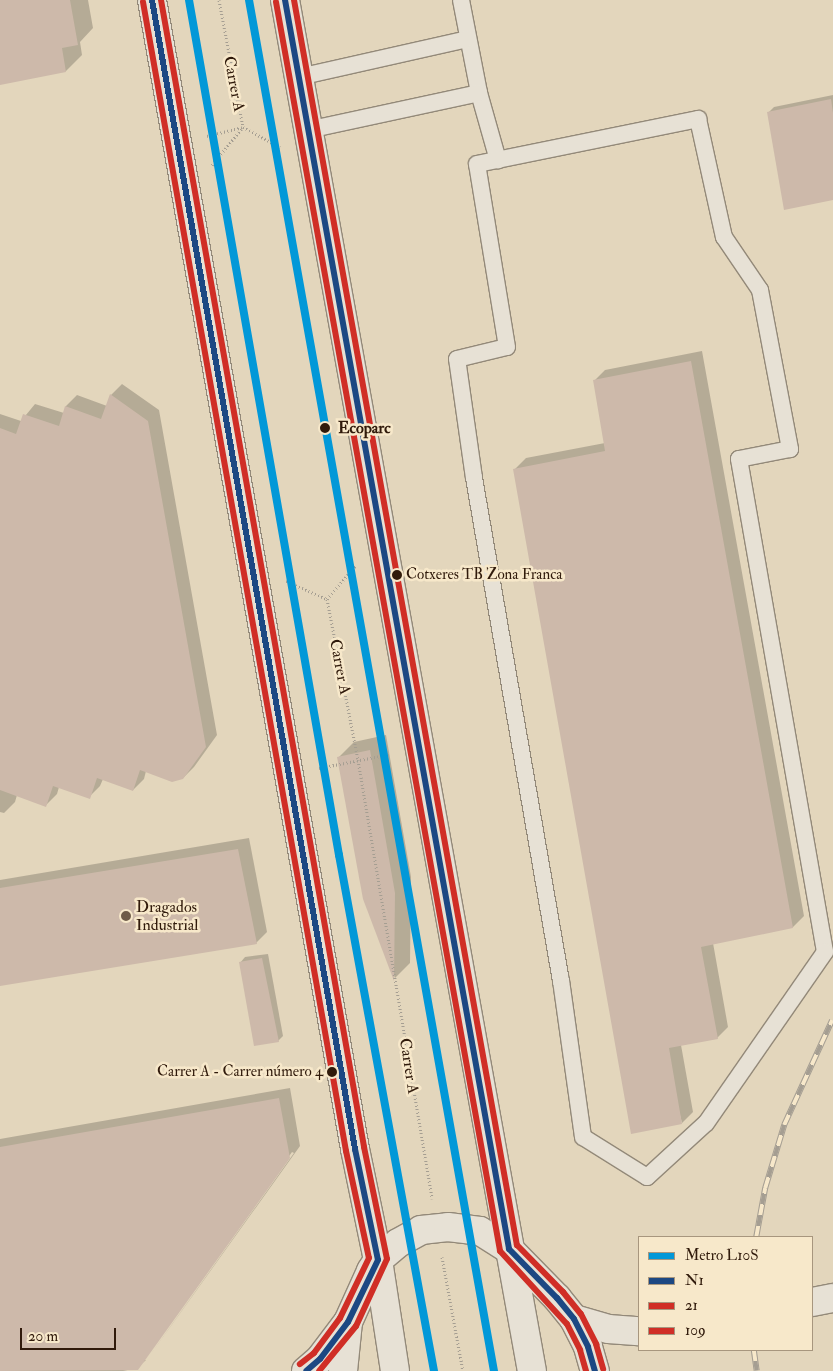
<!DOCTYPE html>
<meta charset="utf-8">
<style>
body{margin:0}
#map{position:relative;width:833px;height:1371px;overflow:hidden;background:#e3d6bc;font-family:"IM FELL Double Pica",serif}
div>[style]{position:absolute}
.shadow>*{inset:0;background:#0003}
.building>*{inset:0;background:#cdb9aa}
.path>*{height:3px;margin-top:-1.5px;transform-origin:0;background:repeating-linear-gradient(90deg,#a59e92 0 1px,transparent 0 3.5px)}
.roads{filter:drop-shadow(1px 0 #938979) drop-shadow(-1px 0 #938979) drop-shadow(0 1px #938979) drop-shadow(0 -1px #938979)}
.service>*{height:16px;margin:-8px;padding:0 8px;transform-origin:8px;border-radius:8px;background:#e7e1d5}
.minor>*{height:28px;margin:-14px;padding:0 14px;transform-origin:14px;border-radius:14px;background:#e7e1d5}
.tertiary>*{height:28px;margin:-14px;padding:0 14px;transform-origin:14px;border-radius:14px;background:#e7e1d5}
.secondary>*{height:28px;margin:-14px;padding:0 14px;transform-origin:14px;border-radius:14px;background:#e7e1d5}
.rail>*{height:5.5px;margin-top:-2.75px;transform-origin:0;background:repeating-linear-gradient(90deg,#f7e8ca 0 11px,#a59e92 0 22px);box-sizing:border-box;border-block:1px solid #a59e92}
.bus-1>*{height:6px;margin:-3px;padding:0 3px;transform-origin:3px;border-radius:3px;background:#1c4883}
.bus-2>*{height:6px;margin:-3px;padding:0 3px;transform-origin:3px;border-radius:3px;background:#d02e26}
.bus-3>*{height:6px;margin:-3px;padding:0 3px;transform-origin:3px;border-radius:3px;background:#d02e26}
.metro-1>*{height:8px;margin:-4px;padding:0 4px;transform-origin:4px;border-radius:4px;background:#0298d8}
.dots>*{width:14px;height:14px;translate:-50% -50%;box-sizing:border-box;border:2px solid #f7e8ca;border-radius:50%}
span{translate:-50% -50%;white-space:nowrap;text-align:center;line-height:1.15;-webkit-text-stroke:5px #f7e8ca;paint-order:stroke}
.bus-label{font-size:15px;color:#301a0b}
.left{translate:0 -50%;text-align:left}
.right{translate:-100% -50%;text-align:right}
.street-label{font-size:16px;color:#301a0b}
.stop-label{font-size:16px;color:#301a0b;font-weight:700}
.poi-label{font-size:16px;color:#301a0b}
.legend{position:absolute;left:638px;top:1236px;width:175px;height:115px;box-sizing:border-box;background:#f7e8ca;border:1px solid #a7967e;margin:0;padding:6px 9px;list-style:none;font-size:15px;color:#301a0b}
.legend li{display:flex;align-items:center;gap:10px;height:25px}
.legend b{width:25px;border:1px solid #a7967e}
.scale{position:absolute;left:20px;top:1328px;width:96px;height:22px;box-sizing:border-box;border:2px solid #301a0b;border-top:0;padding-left:6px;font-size:15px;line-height:18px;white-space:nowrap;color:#301a0b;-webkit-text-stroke:4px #f7e8ca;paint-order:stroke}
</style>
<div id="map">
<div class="shadow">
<i style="clip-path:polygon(0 0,88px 0,93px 28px,80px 42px,82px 55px,66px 71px,0 83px)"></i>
<i style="clip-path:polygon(833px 95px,833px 199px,769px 112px,774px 107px)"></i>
<i style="clip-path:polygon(702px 351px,804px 916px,793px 927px,713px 943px,728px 1027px,717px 1038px,681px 1045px,693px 1112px,682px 1123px,515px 469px,526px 458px,605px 443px,594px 381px,605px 370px)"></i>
<i style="clip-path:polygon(122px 384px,159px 410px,217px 735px,194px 767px,183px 778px,146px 771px,144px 779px,133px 790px,103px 779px,100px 786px,89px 797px,59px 787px,57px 794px,46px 805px,17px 795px,15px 802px,4px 813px,0 812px,0 414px,21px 421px,35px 404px,64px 413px,66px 406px,77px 395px,107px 406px,111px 395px)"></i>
<i style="clip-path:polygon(386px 735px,411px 877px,410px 963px,395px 978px,364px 899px,338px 758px,354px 742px)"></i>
<i style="clip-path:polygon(249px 838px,267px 932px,256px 943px,0 985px,0 880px)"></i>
<i style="clip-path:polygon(268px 954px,283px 1036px,278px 1041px,240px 963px,245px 957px)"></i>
<i style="clip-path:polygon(290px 1088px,300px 1146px,148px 1358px,294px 1153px,292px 1152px,143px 1360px,146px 1360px,137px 1368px,123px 1371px,0 1371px,0 1139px)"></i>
</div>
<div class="building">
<i style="clip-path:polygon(0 0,70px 0,78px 45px,62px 48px,66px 72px,0 85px)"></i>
<i style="clip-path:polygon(831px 99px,833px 113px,833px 200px,784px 210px,767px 112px)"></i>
<i style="clip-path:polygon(691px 361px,793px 928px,701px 947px,718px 1039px,669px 1048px,682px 1124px,631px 1134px,513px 469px,605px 451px,593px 380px)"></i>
<i style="clip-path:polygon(110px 394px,148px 421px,206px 747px,183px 779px,172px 782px,140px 770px,133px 791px,97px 778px,90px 799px,53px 786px,46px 807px,0 790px,0 428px,16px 434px,23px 414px,59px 426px,65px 406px,101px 419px)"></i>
<i style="clip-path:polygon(370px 750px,395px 893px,394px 981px,363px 899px,337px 757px)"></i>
<i style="clip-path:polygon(238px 849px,257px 944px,0 986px,0 888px)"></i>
<i style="clip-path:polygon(262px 958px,279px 1042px,254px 1046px,239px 962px)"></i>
<i style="clip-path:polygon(279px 1098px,290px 1158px,138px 1370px,0 1371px,0 1147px)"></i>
</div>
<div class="path">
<i style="left:219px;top:0;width:129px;rotate:79.3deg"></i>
<i style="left:243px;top:127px;width:42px;rotate:28.4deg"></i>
<i style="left:207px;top:136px;width:36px;rotate:-14deg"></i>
<i style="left:212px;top:165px;width:49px;rotate:-50.8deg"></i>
<i style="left:286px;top:581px;width:45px;rotate:23.7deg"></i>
<i style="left:327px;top:599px;width:164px;rotate:79.1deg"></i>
<i style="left:358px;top:760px;width:445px;rotate:80.4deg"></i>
<i style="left:327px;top:599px;width:45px;rotate:-49.5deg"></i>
<i style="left:319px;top:768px;width:73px;rotate:-11deg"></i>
<i style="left:442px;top:1257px;width:116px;rotate:79.6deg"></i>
</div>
<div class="roads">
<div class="service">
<i style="left:461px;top:0;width:95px;rotate:79deg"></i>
<i style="left:479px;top:93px;width:70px;rotate:74.2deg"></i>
<i style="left:299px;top:77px;width:173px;rotate:-12.7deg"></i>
<i style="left:698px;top:119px;width:121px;rotate:77.6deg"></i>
<i style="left:724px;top:237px;width:64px;rotate:55.8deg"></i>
<i style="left:760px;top:290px;width:162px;rotate:79.3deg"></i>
<i style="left:790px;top:449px;width:52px;rotate:168.9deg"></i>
<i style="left:739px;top:459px;width:500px;rotate:80.1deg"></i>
<i style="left:825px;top:952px;width:208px;rotate:124.8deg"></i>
<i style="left:706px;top:1123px;width:80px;rotate:137.5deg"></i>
<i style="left:647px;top:1177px;width:75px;rotate:-148deg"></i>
<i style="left:583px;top:1137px;width:158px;rotate:-98deg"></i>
<i style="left:561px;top:981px;width:510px;rotate:-99.81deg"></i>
<i style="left:474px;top:478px;width:120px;rotate:-98.1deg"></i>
<i style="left:457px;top:359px;width:51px;rotate:-13.5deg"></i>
<i style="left:507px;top:347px;width:185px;rotate:-99.3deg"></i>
<i style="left:477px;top:164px;width:226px;rotate:-11.5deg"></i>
<i style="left:308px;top:130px;width:175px;rotate:-12.2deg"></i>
</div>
<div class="minor">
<i style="left:812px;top:1302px;width:21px;rotate:-11deg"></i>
<i style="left:574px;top:1319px;width:35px;rotate:16deg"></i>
<i style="left:608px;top:1329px;width:31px;rotate:4deg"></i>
</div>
<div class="tertiary">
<i style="left:306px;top:1371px;width:18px;rotate:-41deg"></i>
<i style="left:320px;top:1359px;width:46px;rotate:-52.9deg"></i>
</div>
<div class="secondary">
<i style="left:152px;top:0;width:1167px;rotate:79.98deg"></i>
<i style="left:355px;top:1149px;width:113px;rotate:78.3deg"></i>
<i style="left:378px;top:1260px;width:112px;rotate:81.3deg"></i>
<i style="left:285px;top:0;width:1393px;rotate:79.79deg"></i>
<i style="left:343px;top:1371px;width:49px;rotate:-84.2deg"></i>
<i style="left:348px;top:1322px;width:56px;rotate:-65.7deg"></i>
<i style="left:371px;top:1271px;width:13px;rotate:-58deg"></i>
<i style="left:378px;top:1260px;width:26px;rotate:-40deg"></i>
<i style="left:398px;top:1243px;width:26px;rotate:-29deg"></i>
<i style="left:421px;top:1230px;width:27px;rotate:-6deg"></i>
<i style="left:448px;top:1227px;width:32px;rotate:7deg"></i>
<i style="left:480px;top:1231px;width:34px;rotate:32deg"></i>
<i style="left:509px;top:1249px;width:69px;rotate:45.6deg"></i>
<i style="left:557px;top:1298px;width:27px;rotate:51deg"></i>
<i style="left:574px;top:1319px;width:31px;rotate:63deg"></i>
<i style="left:588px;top:1347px;width:25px;rotate:74deg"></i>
</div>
</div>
<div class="rail">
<i style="left:756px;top:1237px;width:50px;rotate:-79.6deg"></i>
<i style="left:765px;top:1188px;width:66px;rotate:-73.2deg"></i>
<i style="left:784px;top:1125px;width:115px;rotate:-65.4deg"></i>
<i style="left:754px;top:1350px;width:21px;rotate:82deg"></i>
</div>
<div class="bus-1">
<i style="left:152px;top:0;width:1167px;rotate:79.98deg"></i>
<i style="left:355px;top:1149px;width:113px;rotate:78.3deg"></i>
<i style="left:378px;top:1260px;width:69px;rotate:115.8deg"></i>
<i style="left:348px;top:1322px;width:46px;rotate:127.1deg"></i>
<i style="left:320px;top:1359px;width:18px;rotate:139deg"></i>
<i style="left:285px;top:0;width:1269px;rotate:79.83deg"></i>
<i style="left:509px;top:1249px;width:69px;rotate:45.6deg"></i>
<i style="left:557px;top:1298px;width:27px;rotate:51deg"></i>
<i style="left:574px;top:1319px;width:31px;rotate:63deg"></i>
<i style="left:588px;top:1347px;width:25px;rotate:74deg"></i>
</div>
<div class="bus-2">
<i style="left:143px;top:2px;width:1167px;rotate:79.98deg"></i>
<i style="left:346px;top:1151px;width:109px;rotate:77.9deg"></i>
<i style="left:369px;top:1258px;width:67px;rotate:115.8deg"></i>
<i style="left:340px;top:1318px;width:44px;rotate:126.6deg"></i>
<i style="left:314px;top:1353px;width:18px;rotate:142deg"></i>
<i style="left:276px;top:2px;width:1269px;rotate:79.83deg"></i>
<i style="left:500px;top:1251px;width:99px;rotate:47.5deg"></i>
<i style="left:567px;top:1324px;width:29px;rotate:63deg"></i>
<i style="left:580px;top:1350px;width:22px;rotate:74deg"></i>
</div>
<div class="bus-3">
<i style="left:161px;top:0;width:1165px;rotate:79.96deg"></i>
<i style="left:364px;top:1147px;width:114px;rotate:78.4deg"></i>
<i style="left:387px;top:1259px;width:74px;rotate:114.8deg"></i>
<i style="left:356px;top:1326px;width:58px;rotate:129.4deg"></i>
<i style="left:294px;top:0;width:1265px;rotate:79.85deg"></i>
<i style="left:517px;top:1245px;width:66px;rotate:45.6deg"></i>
<i style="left:563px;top:1292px;width:28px;rotate:51deg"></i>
<i style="left:581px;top:1314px;width:34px;rotate:63deg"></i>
<i style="left:596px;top:1344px;width:26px;rotate:74deg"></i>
</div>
<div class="metro-1">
<i style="left:189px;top:0;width:868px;rotate:80.05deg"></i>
<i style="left:339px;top:855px;width:525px;rotate:79.57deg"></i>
<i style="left:249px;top:0;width:1393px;rotate:79.87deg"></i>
</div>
<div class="dots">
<i style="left:325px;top:428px;background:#301a0b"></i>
<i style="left:397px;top:575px;background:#301a0b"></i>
<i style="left:126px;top:916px;background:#6f5c49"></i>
<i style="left:332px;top:1072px;background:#301a0b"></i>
</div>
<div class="bus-label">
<span class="left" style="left:406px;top:575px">Cotxeres TB Zona Franca</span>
<span class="right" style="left:323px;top:1072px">Carrer A - Carrer número 4</span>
</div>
<div class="street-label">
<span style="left:234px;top:84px;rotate:79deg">Carrer A</span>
<span style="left:340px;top:667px;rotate:79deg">Carrer A</span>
<span style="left:409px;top:1066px;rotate:81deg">Carrer A</span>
</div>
<div class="stop-label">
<span class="left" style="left:338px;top:428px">Ecoparc</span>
</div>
<div class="poi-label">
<span class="left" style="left:136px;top:916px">Dragados<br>Industrial</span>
</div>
<ul class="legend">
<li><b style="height:6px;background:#0298d8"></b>Metro L10S</li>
<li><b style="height:6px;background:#1c4883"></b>N1</li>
<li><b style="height:6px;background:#d02e26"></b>21</li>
<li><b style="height:6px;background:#d02e26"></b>109</li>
</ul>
<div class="scale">20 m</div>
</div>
